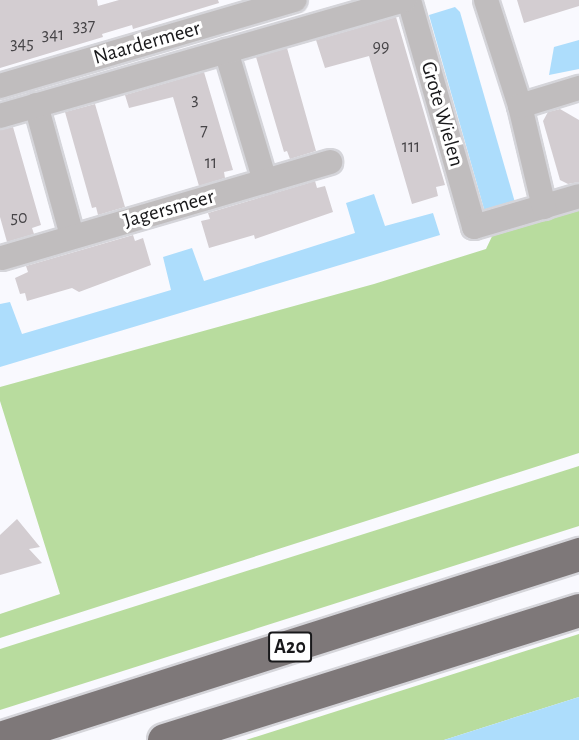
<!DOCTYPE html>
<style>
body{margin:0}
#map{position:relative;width:579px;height:740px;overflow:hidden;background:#f9f9fe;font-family:"Alegreya Sans",sans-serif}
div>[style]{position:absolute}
.green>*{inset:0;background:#b8dc9e}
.water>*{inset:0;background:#adddfc}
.building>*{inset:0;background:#d3cdd1}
.roads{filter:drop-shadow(2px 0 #d5d5da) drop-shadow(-2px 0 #d5d5da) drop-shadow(0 2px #d5d5da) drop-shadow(0 -2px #d5d5da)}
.minor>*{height:24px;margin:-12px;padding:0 12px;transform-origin:12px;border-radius:12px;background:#c0bdbe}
.highway>*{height:33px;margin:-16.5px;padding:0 16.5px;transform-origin:16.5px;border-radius:16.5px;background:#7e7879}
span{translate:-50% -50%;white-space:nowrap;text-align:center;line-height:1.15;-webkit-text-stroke:6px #fff;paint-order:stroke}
.number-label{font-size:18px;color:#474548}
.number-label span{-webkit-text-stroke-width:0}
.shield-label span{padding:2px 4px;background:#fff;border:2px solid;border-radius:4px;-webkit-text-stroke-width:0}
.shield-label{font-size:20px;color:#18181a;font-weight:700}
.street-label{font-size:21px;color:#18181a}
</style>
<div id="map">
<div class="green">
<i style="clip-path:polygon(579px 205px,579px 453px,0 638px,0 614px,60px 594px,0 401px,0 387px,374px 284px,486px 249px,496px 228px)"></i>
<i style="clip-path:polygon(579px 466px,579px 526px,0 710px,0 649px)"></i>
<i style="clip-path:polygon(579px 634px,579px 697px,444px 740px,246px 740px)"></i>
</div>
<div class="water">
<i style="clip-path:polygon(455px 7px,460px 12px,516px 206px,486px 216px,429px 15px)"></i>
<i style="clip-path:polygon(579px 40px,579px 69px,549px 75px,554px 47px)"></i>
<i style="clip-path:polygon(374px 194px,385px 226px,433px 213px,440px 235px,0 367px,0 304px,10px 302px,22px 334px,171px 290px,163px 257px,192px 248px,204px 281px,355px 233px,346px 203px)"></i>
<i style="clip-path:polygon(579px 697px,579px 740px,444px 740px)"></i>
</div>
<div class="building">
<i style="clip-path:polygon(0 0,97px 0,98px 6px,119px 0,218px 0,219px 3px,133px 29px,132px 25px,102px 34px,103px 37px,0 68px)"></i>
<i style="clip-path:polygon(517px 0,579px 0,579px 6px,524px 23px)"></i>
<i style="clip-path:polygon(396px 17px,445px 185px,436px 187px,438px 196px,412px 204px,369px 56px,325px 68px,316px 40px)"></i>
<i style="clip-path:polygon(287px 48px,316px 151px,290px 159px,287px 151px,284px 152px,256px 57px)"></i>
<i style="clip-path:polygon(204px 72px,233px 170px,224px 172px,225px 178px,199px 186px,173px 97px,129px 108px,125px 95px)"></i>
<i style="clip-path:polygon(95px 104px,125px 207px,98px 215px,96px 207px,92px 208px,65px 112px)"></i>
<i style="clip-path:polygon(560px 109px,579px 120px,579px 182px,568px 184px,560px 180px,543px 121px,548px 112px)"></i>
<i style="clip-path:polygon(13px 127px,41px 225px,32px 228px,34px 234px,7px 242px,0 217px,0 130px)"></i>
<i style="clip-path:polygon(315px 181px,317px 188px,325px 186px,333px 212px,255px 239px,254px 235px,209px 248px,201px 221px,210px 219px,208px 213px)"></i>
<i style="clip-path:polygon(133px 235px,135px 241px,143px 238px,151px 265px,79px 292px,72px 288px,27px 301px,25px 293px,20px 294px,15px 278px,28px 272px,26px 266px)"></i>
<i style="clip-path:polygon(17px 519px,40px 547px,29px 549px,42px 563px,0 575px,0 535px)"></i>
</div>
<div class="roads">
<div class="minor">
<i style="left:409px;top:0;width:236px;rotate:74deg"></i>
<i style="left:474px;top:227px;width:109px;rotate:-16.4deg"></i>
<i style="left:486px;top:0;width:111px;rotate:72.2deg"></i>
<i style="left:520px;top:106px;width:104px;rotate:76.6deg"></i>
<i style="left:226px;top:51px;width:136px;rotate:73.3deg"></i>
<i style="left:0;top:86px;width:307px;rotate:-16.3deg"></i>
<i style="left:36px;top:105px;width:136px;rotate:74.6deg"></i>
<i style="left:520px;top:106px;width:62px;rotate:-17deg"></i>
<i style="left:0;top:116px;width:420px;rotate:-16deg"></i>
<i style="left:2px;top:258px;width:342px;rotate:-16.3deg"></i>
</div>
<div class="highway">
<i style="left:0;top:738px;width:608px;rotate:-17.63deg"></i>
<i style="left:164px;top:740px;width:435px;rotate:-17.4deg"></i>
</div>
</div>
<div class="number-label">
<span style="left:84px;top:26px">337</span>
<span style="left:53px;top:35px">341</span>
<span style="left:22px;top:44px">345</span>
<span style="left:381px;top:47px">99</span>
<span style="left:195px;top:100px">3</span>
<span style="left:204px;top:131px">7</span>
<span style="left:411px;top:147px">111</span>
<span style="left:211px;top:163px">11</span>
<span style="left:19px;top:218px">50</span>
</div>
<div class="shield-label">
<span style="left:290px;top:647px">A20</span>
</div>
<div class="street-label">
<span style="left:147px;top:43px;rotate:-16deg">Naardermeer</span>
<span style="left:442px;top:114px;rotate:74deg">Grote Wielen</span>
<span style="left:169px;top:209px;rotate:-16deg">Jagersmeer</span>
</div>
</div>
